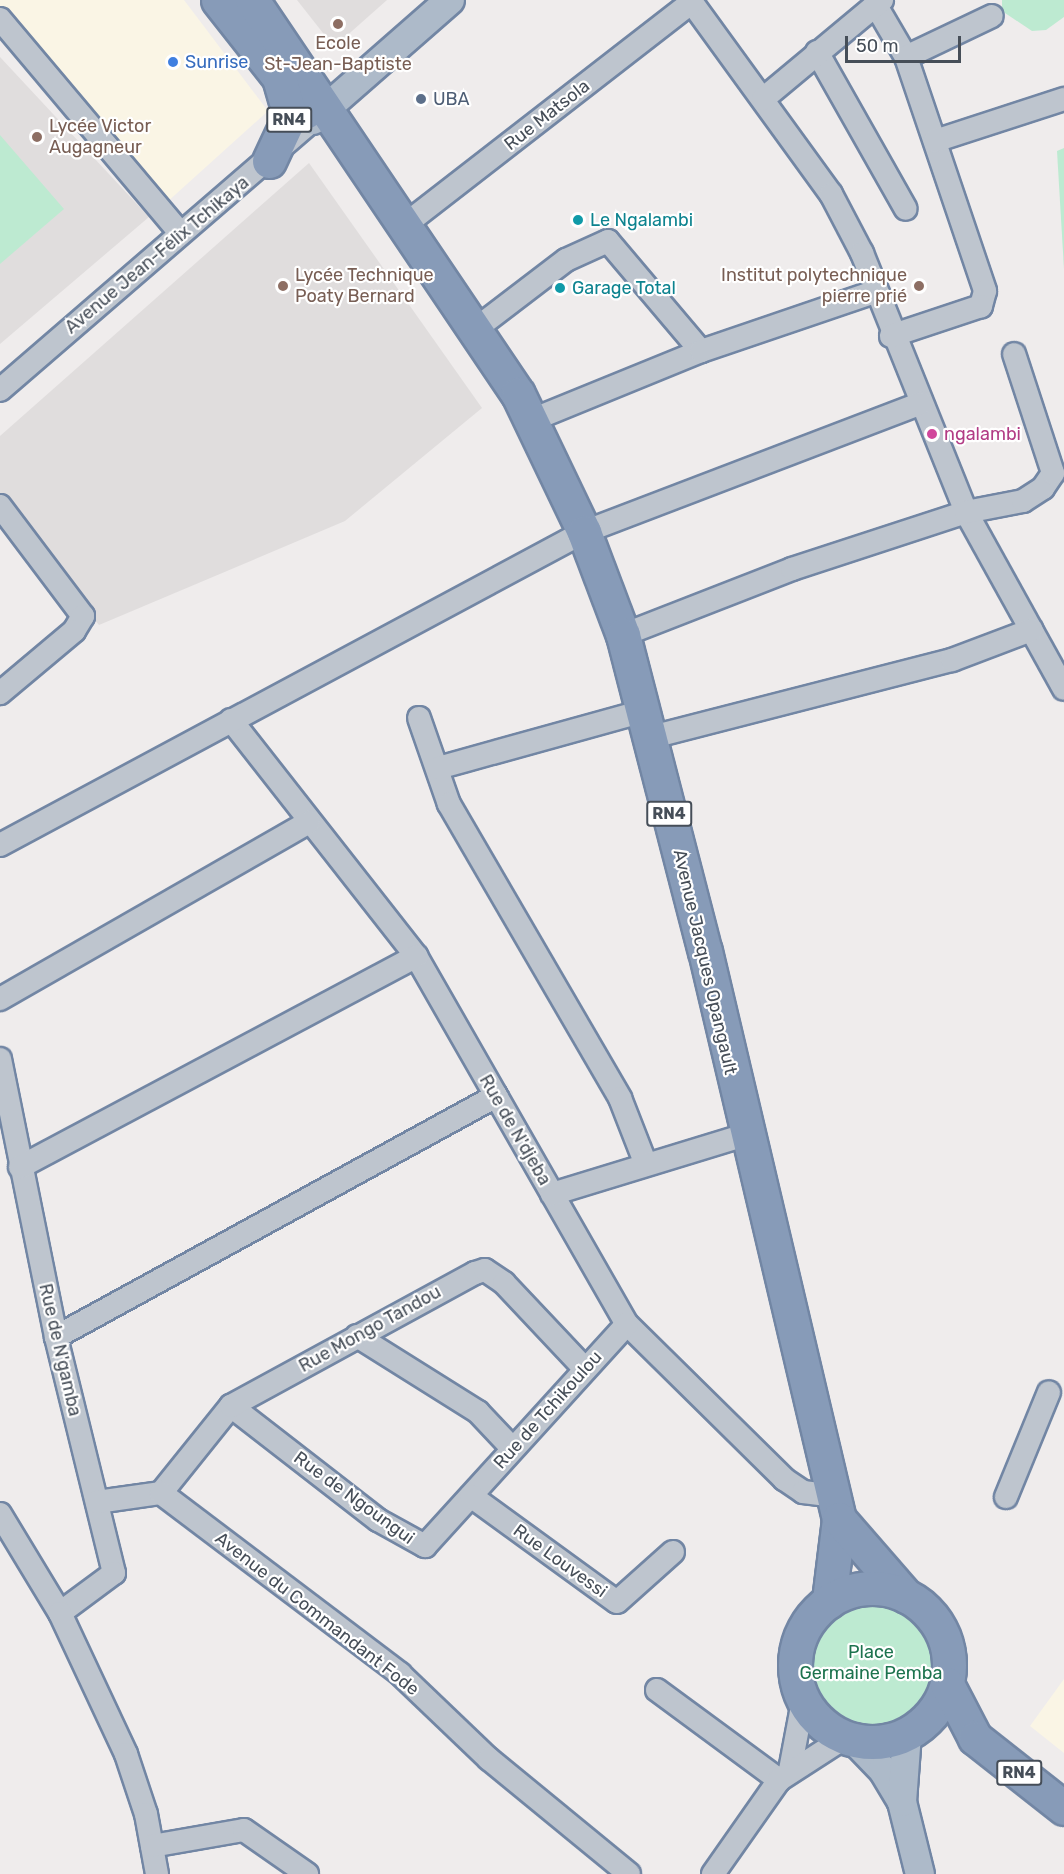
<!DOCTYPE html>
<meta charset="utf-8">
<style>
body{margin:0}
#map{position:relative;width:1064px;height:1874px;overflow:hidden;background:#efecec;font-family:Rubik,sans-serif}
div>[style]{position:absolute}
.commercial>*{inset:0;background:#faf5e5}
.education>*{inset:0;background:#e0dddd}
.green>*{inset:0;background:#bdead1}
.round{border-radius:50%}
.roads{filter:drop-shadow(2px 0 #7286a4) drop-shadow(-2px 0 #7286a4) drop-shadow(0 2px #7286a4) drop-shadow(0 -2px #7286a4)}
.minor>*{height:22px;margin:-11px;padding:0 11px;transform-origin:11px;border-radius:11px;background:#bec5ce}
.major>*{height:28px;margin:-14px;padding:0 14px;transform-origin:14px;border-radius:14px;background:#adbac9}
.highway>*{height:33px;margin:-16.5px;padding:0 16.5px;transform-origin:16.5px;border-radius:16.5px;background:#879bb8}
.highway>.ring{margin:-16.5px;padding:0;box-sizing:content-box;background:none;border:33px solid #879bb8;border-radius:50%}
.dots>*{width:16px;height:16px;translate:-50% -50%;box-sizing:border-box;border:3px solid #fff;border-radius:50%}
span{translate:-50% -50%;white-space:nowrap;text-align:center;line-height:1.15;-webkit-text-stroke:4.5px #fff;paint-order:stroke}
.shield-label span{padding:2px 4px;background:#fff;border:2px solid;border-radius:4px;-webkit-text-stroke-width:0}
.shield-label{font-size:16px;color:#464e58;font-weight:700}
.education-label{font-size:18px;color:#785e54}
.left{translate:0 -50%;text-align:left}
.right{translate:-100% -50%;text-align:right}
.shop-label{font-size:18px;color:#366cbe}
.service-label{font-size:18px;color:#4e5e75}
.street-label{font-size:18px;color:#464e58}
.culture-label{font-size:18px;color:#0d838f}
.hotel-label{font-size:18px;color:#b23c85}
.park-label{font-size:18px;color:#1d734e}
.scale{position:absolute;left:845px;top:36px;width:116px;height:27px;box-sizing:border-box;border:3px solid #464e58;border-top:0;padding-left:8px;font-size:18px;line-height:21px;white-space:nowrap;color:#464e58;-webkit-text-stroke:4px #fff;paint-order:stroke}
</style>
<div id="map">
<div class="commercial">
<i style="clip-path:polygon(0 0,184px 0,268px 111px,166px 203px,0 15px)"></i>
<i style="clip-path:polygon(1064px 1679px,1064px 1753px,1030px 1726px)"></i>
</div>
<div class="education">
<i style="clip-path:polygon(297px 0,387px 0,334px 47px)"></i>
<i style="clip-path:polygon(0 57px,149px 217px,0 344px)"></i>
<i style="clip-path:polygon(309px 163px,482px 408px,345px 521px,99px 625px,0 505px,0 436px)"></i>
</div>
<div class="green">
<i style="clip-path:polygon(1002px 0,1064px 0,1064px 17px,1046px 30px,1032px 31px,1002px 11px)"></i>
<i style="clip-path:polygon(0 135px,64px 209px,0 264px)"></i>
<i style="clip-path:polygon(1064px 148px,1064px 269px,1057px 151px)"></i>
<i class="round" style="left:801px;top:1594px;width:138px;height:138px"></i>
</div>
<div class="roads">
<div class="minor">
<i style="left:690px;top:0;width:240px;rotate:54deg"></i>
<i style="left:831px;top:194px;width:67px;rotate:62.3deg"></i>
<i style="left:862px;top:253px;width:279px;rotate:68.1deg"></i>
<i style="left:966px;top:512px;width:202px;rotate:61deg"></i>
<i style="left:875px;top:4px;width:61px;rotate:59.7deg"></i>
<i style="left:906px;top:57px;width:247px;rotate:71.3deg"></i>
<i style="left:985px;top:291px;width:16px;rotate:105deg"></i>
<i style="left:981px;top:306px;width:95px;rotate:161.6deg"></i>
<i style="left:0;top:19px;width:280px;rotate:49.9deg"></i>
<i style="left:817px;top:52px;width:180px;rotate:60.5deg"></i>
<i style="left:906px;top:57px;width:95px;rotate:-25.5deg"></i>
<i style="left:763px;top:99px;width:155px;rotate:-39.8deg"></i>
<i style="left:935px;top:141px;width:136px;rotate:-18deg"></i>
<i style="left:402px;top:227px;width:367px;rotate:-37.8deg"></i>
<i style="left:473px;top:331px;width:117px;rotate:-37.4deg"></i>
<i style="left:566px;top:260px;width:46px;rotate:-24.3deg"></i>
<i style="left:608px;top:241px;width:144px;rotate:49.8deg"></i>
<i style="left:0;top:390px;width:413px;rotate:-40.8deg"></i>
<i style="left:532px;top:420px;width:183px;rotate:-22.2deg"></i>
<i style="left:701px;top:351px;width:183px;rotate:-18.8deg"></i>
<i style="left:0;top:506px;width:138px;rotate:53deg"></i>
<i style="left:83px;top:616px;width:17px;rotate:121deg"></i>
<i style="left:74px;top:631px;width:97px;rotate:140deg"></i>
<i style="left:623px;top:635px;width:181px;rotate:-21.3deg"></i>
<i style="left:792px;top:569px;width:183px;rotate:-18.1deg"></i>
<i style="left:966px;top:512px;width:58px;rotate:-10.9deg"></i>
<i style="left:1023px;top:501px;width:24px;rotate:-33deg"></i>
<i style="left:1043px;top:488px;width:18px;rotate:-56deg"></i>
<i style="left:1053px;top:473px;width:125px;rotate:-108.1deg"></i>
<i style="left:419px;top:718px;width:91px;rotate:70.8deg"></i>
<i style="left:449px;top:804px;width:340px;rotate:59.8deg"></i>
<i style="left:620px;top:1098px;width:69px;rotate:68.7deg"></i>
<i style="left:231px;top:720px;width:300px;rotate:51.9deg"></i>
<i style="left:416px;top:956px;width:424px;rotate:60.2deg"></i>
<i style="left:627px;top:1324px;width:221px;rotate:44.6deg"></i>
<i style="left:784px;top:1479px;width:23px;rotate:34deg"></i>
<i style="left:803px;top:1492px;width:31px;rotate:7deg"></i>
<i style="left:648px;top:738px;width:314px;rotate:-14.4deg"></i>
<i style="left:952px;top:660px;width:85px;rotate:-20.8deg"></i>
<i style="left:438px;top:768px;width:213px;rotate:-15.5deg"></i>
<i style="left:0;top:845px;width:663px;rotate:-28.19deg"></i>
<i style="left:584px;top:532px;width:361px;rotate:-20.9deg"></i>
<i style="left:0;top:999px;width:356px;rotate:-29.8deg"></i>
<i style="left:0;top:1059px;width:284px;rotate:78.6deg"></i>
<i style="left:56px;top:1337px;width:243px;rotate:76.2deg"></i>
<i style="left:114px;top:1573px;width:67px;rotate:143.5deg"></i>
<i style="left:20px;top:1167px;width:449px;rotate:-28deg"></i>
<i style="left:552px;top:1194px;width:202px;rotate:-17deg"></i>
<i style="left:357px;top:1336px;width:143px;rotate:32.1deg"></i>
<i style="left:478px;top:1412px;width:50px;rotate:46.6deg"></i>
<i style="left:56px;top:1337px;width:502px;rotate:-28.71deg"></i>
<i style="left:231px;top:1406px;width:186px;rotate:37.8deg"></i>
<i style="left:378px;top:1520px;width:54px;rotate:29deg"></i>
<i style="left:425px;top:1546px;width:300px;rotate:-47.7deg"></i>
<i style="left:161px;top:1493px;width:112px;rotate:-51.2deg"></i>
<i style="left:231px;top:1406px;width:278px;rotate:-28.6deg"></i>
<i style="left:475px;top:1273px;width:10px;rotate:-17deg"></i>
<i style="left:485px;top:1270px;width:23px;rotate:34deg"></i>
<i style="left:504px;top:1283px;width:118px;rotate:46.7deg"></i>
<i style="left:471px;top:1496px;width:180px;rotate:36deg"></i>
<i style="left:617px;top:1602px;width:75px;rotate:-41.8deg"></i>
<i style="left:1006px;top:1497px;width:113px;rotate:-67.7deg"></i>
<i style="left:97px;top:1502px;width:65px;rotate:-8deg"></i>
<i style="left:161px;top:1493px;width:300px;rotate:37.1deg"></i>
<i style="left:400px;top:1674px;width:123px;rotate:43.7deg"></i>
<i style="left:489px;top:1759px;width:181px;rotate:39.4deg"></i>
<i style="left:0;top:1514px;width:116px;rotate:58.8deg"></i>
<i style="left:60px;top:1613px;width:156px;rotate:64.9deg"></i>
<i style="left:126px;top:1754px;width:63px;rotate:71.6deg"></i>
<i style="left:146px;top:1814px;width:61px;rotate:79.6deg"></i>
<i style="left:657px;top:1690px;width:152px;rotate:36.4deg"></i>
<i style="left:790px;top:1770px;width:70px;rotate:-79.3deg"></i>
<i style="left:152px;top:1846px;width:93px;rotate:-9.9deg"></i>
<i style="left:244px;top:1830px;width:77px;rotate:34.9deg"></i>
<i style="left:713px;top:1874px;width:115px;rotate:-54.9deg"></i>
<i style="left:779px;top:1780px;width:77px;rotate:-32.9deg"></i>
</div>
<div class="major">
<i style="left:313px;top:120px;width:182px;rotate:-41.2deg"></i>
<i style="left:854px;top:1740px;width:42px;rotate:46deg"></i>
<i style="left:883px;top:1770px;width:37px;rotate:59deg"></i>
<i style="left:902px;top:1802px;width:74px;rotate:76deg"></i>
<i style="left:902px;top:1802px;width:68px;rotate:-85.8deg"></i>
</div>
<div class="highway">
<i style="left:218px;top:0;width:142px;rotate:51.8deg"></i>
<i style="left:252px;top:0;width:475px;rotate:56deg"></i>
<i style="left:518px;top:394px;width:153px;rotate:64.4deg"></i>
<i style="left:584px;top:532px;width:110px;rotate:69.3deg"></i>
<i style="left:623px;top:635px;width:326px;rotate:75.5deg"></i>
<i style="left:705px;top:951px;width:584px;rotate:76.73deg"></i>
<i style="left:839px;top:1519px;width:83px;rotate:97deg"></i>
<i style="left:269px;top:161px;width:50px;rotate:-65deg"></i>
<i style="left:290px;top:116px;width:36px;rotate:-106deg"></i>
<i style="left:839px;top:1519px;width:102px;rotate:49deg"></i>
<i class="ring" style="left:795px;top:1588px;width:121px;height:121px"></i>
<i style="left:947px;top:1684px;width:61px;rotate:62.6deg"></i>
<i style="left:975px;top:1738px;width:113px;rotate:38.2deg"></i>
</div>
</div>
<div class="dots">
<i style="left:338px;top:24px;background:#8d6e63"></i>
<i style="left:173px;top:62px;background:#3f7fe0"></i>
<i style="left:421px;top:99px;background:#5c6f8a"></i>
<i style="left:37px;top:137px;background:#8d6e63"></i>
<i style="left:578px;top:220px;background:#0f9aa8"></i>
<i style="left:283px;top:286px;background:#8d6e63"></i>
<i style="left:919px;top:286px;background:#8d6e63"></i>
<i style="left:560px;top:288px;background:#0f9aa8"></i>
<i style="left:932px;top:434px;background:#d1479c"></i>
</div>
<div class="shield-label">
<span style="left:289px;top:120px">RN4</span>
<span style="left:669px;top:814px">RN4</span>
<span style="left:1019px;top:1773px">RN4</span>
</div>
<div class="education-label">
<span style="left:338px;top:54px">Ecole<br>St-Jean-Baptiste</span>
<span class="left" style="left:49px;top:137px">Lycée Victor<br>Augagneur</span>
<span class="left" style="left:295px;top:286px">Lycée Technique<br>Poaty Bernard</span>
<span class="right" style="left:907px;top:286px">Institut polytechnique<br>pierre prié</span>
</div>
<div class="shop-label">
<span class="left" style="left:185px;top:62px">Sunrise</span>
</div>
<div class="service-label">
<span class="left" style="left:433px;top:99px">UBA</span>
</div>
<div class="street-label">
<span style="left:547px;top:115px;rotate:-38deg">Rue Matsola</span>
<span style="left:157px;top:255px;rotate:-40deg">Avenue Jean-Félix Tchikaya</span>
<span style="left:705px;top:962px;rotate:77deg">Avenue Jacques Opangault</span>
<span style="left:515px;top:1130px;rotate:60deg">Rue de N'djeba</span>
<span style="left:370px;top:1329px;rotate:-29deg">Rue Mongo Tandou</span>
<span style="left:60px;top:1350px;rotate:77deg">Rue de N'gamba</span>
<span style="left:548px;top:1410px;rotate:-48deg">Rue de Tchikoulou</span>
<span style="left:354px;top:1498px;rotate:36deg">Rue de Ngoungui</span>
<span style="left:560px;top:1561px;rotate:36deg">Rue Louvessi</span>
<span style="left:317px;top:1614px;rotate:38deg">Avenue du Commandant Fode</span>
</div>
<div class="culture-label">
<span class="left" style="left:590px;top:220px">Le Ngalambi</span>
<span class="left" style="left:572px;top:288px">Garage Total</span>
</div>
<div class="hotel-label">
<span class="left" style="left:944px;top:434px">ngalambi</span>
</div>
<div class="park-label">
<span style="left:871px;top:1663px">Place<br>Germaine Pemba</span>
</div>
<div class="scale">50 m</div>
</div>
